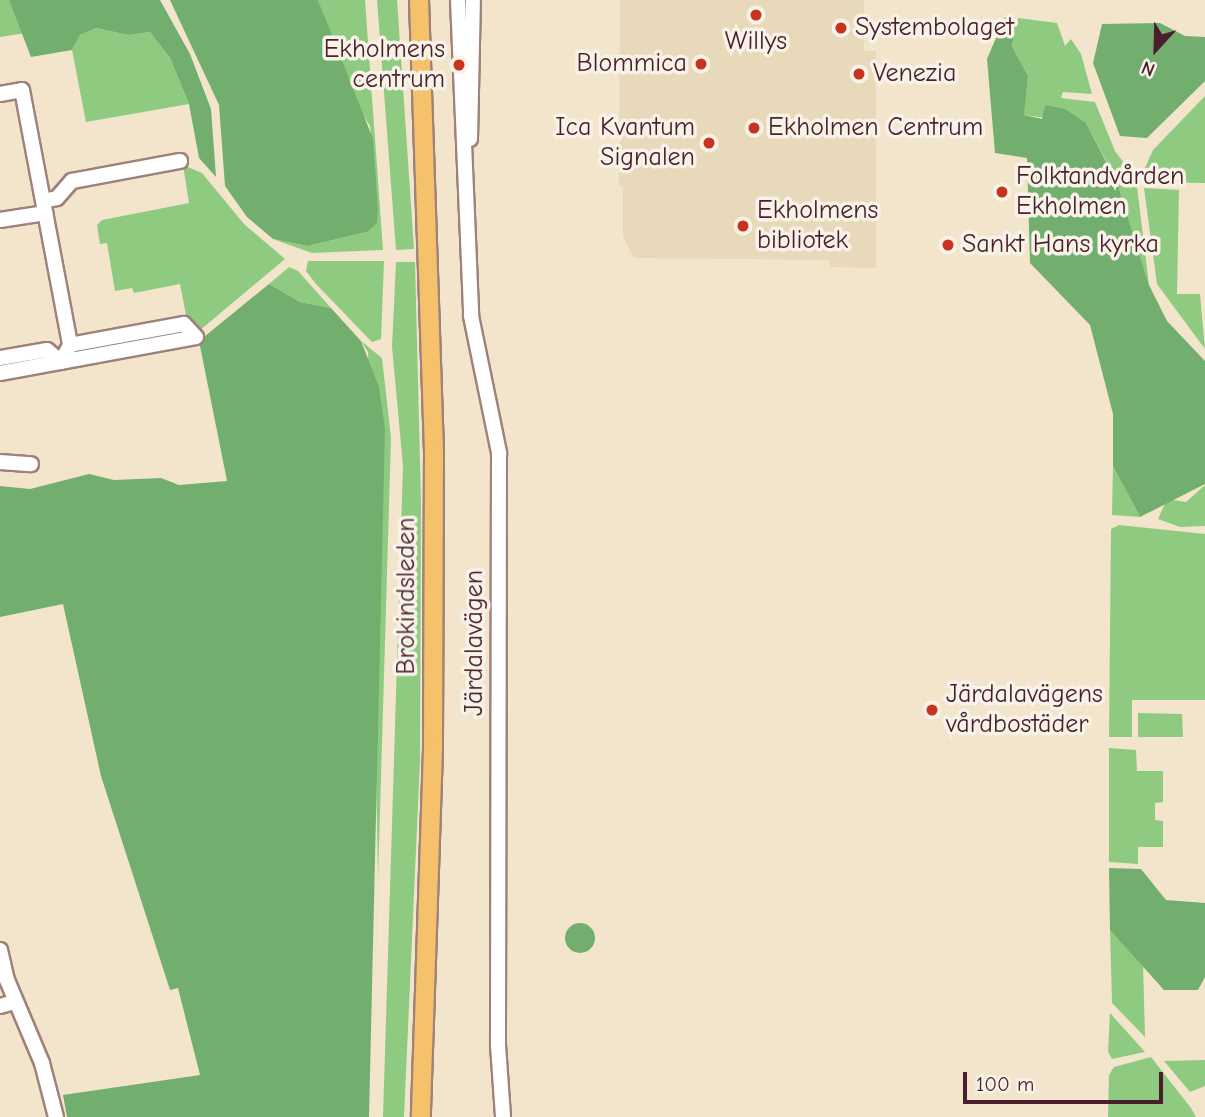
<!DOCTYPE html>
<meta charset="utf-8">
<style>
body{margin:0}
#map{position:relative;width:1205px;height:1117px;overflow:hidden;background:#f2e5cb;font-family:"Comic Neue",sans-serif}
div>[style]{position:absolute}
.built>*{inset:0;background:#e8d9ba}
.green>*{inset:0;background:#8ecb81}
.forest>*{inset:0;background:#72af6f}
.round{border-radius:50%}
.roads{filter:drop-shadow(2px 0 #9e827b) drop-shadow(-2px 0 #9e827b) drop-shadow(0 2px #9e827b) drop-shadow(0 -2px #9e827b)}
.minor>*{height:14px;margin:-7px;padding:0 7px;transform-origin:7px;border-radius:7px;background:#fff}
.major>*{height:18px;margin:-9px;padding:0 9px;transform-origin:9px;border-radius:9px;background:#f5c16b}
.dots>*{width:19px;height:19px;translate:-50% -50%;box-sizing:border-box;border:4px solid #f7f3e8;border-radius:50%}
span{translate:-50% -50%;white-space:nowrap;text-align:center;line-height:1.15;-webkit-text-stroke:7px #f7f3e8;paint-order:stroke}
.poi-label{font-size:26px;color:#4a1f2b}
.left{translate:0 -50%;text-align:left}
.right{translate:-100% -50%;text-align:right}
.street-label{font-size:26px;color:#4a1f2b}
.north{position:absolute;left:1121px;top:14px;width:70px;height:70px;-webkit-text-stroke:5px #f7f3e8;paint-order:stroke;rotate:202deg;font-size:19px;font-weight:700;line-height:28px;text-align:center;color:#4a1f2b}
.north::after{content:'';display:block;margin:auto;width:24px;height:32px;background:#4a1f2b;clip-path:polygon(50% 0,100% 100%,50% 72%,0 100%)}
.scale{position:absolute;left:963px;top:1072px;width:200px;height:32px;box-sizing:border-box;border:4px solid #4a1f2b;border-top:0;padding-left:9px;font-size:21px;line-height:24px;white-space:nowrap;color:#4a1f2b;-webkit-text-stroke:5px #f7f3e8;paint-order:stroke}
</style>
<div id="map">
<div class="built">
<i style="clip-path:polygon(620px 0,864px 0,864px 51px,876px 51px,876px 268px,830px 267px,829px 260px,634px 258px,623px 236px,623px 187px,619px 186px)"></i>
</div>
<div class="green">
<i style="clip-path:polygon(0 0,9px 0,25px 33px,0 37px)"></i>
<i style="clip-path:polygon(318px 0,365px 0,383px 250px,312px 253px,273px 239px,307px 246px,367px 232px,378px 209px,370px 126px,356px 104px)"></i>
<i style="clip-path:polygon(377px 0,397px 0,414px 249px,396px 250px)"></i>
<i style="clip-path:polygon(1018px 18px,1057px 23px,1065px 46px,1071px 39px,1081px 54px,1092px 94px,1063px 92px,1061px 98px,1095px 102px,1115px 151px,1136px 179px,1112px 172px,1086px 123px,1023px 115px,1028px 76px,1012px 46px)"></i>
<i style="clip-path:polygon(96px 28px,128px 35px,150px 32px,170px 58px,189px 104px,86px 122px,72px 50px,80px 35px)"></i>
<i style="clip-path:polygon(1205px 96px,1205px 183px,1146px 182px,1145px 168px,1153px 150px)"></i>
<i style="clip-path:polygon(183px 165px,202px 173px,244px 224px,285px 259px,199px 331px,187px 320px,180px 284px,134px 293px,132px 288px,115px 291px,107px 243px,100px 244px,97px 225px,102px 220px,189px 203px)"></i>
<i style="clip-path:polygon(1115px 180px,1137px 186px,1149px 285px,1118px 185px)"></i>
<i style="clip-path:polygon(1144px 188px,1179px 190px,1177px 294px,1200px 294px,1205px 349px,1157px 284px)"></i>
<i style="clip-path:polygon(308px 261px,384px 261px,381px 339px,372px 342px,368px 338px,316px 284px,306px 271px)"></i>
<i style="clip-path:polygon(396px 262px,415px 262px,421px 502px,420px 761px,404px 1117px,383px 1117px,403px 466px,392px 347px)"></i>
<i style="clip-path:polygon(289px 267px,298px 271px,331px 308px,300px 302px,269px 284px)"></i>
<i style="clip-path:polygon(361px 341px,382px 358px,391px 438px,371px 1117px,378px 875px,368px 352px)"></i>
<i style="clip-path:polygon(1113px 466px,1140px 517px,1112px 515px)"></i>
<i style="clip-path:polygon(1205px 485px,1205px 526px,1180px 527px,1158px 519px,1167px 499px,1186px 502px)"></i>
<i style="clip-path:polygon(1119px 525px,1205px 534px,1205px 700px,1132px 700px,1132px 737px,1109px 737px,1111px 529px)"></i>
<i style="clip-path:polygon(1138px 713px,1182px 714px,1183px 737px,1138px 737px)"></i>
<i style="clip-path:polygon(1109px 748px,1136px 750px,1137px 771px,1163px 771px,1163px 802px,1155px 803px,1155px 820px,1163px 821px,1163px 847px,1138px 847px,1138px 864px,1109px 862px)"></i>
<i style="clip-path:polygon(1110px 930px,1143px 963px,1145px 1037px,1112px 1003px)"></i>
<i style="clip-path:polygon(1110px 1013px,1145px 1052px,1112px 1059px,1108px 1052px)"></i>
<i style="clip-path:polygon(1151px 1057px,1191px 1108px,1196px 1117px,1108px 1117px,1109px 1075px,1114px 1067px)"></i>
<i style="clip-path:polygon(1205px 1060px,1205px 1086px,1190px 1092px,1164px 1061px)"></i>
</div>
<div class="forest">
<i style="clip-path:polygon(9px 0,160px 0,190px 54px,211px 109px,216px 177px,199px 158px,189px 104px,170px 58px,150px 32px,128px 35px,96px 28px,80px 35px,72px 50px,31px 57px)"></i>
<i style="clip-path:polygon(170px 0,318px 0,373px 139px,378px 209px,377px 223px,367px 232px,307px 246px,273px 239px,247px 217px,225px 186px,219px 105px)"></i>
<i style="clip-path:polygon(1005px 17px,1017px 22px,1012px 46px,1028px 76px,1024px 115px,1042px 119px,1045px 105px,1065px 109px,1086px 123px,1118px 185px,1149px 285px,1167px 321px,1205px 361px,1205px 484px,1140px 517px,1113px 466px,1113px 414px,1090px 325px,1030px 263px,1027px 158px,995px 153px,987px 59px)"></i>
<i style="clip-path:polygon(1160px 23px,1185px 36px,1205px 37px,1205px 81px,1147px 138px,1120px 136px,1093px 63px,1102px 24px)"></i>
<i style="clip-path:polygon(269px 284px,300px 302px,331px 308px,361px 341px,379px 387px,385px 429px,369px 1117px,67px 1117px,63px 1095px,200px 1075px,178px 988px,170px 990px,101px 776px,63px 604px,0 617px,0 486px,30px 489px,89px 474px,114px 480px,161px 478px,179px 485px,227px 481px,199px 341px)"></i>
<i style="clip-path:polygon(1109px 868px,1141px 869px,1166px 900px,1205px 903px,1205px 977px,1198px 990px,1164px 990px,1110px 930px)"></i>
<i class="round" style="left:565px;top:923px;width:30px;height:30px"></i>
</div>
<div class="roads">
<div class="minor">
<i style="left:458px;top:0;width:316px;rotate:87.6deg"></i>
<i style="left:471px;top:316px;width:140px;rotate:78.4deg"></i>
<i style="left:499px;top:453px;width:592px;rotate:90.1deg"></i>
<i style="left:498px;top:1045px;width:72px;rotate:86deg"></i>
<i style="left:0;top:94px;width:22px;rotate:-10deg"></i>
<i style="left:22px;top:90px;width:259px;rotate:79.3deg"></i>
<i style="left:70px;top:345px;width:19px;rotate:118deg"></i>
<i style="left:61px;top:362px;width:18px;rotate:-139deg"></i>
<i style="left:47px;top:350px;width:48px;rotate:170.3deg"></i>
<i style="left:470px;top:139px;width:139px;rotate:-88.8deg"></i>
<i style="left:43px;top:201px;width:14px;rotate:-12deg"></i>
<i style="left:57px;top:198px;width:23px;rotate:-49deg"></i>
<i style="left:72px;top:181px;width:110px;rotate:-10.5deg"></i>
<i style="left:0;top:220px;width:46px;rotate:-8.8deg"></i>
<i style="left:0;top:373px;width:199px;rotate:-10.4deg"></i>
<i style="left:196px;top:337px;width:18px;rotate:-133deg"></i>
<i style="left:184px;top:324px;width:116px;rotate:169.6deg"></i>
<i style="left:0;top:462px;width:31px;rotate:4deg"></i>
<i style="left:0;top:950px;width:31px;rotate:77deg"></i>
<i style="left:7px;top:980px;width:90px;rotate:67.1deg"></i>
<i style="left:42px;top:1063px;width:56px;rotate:75.5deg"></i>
<i style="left:0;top:1006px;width:16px;rotate:-15deg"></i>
</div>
<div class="major">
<i style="left:419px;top:0;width:454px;rotate:88.1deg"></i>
<i style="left:434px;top:454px;width:295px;rotate:90.2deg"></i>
<i style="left:433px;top:749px;width:368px;rotate:91.9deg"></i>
</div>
</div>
<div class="dots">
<i style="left:756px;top:15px;background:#c8321e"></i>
<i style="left:841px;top:28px;background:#c8321e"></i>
<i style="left:701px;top:64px;background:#c8321e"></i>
<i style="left:459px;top:65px;background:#c8321e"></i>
<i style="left:859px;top:74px;background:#c8321e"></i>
<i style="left:754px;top:128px;background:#c8321e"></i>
<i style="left:709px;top:143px;background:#c8321e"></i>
<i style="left:1002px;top:192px;background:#c8321e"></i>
<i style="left:743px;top:226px;background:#c8321e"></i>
<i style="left:948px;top:245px;background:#c8321e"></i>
<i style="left:932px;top:710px;background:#c8321e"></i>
</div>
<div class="poi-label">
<span class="left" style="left:855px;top:28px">Systembolaget</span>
<span style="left:756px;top:42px">Willys</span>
<span class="right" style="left:445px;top:65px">Ekholmens<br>centrum</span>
<span class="right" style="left:687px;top:64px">Blommica</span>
<span class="left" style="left:873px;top:74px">Venezia</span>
<span class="right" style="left:695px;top:143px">Ica Kvantum<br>Signalen</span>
<span class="left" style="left:768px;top:128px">Ekholmen Centrum</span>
<span class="left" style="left:1016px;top:192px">Folktandvården<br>Ekholmen</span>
<span class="left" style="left:757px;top:226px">Ekholmens<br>bibliotek</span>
<span class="left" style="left:962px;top:245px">Sankt Hans kyrka</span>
<span class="left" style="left:946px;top:710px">Järdalavägens<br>vårdbostäder</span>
</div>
<div class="street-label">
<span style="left:407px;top:596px;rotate:-90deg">Brokindsleden</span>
<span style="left:475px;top:643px;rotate:-90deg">Järdalavägen</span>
</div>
<div class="north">N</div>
<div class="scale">100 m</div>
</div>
